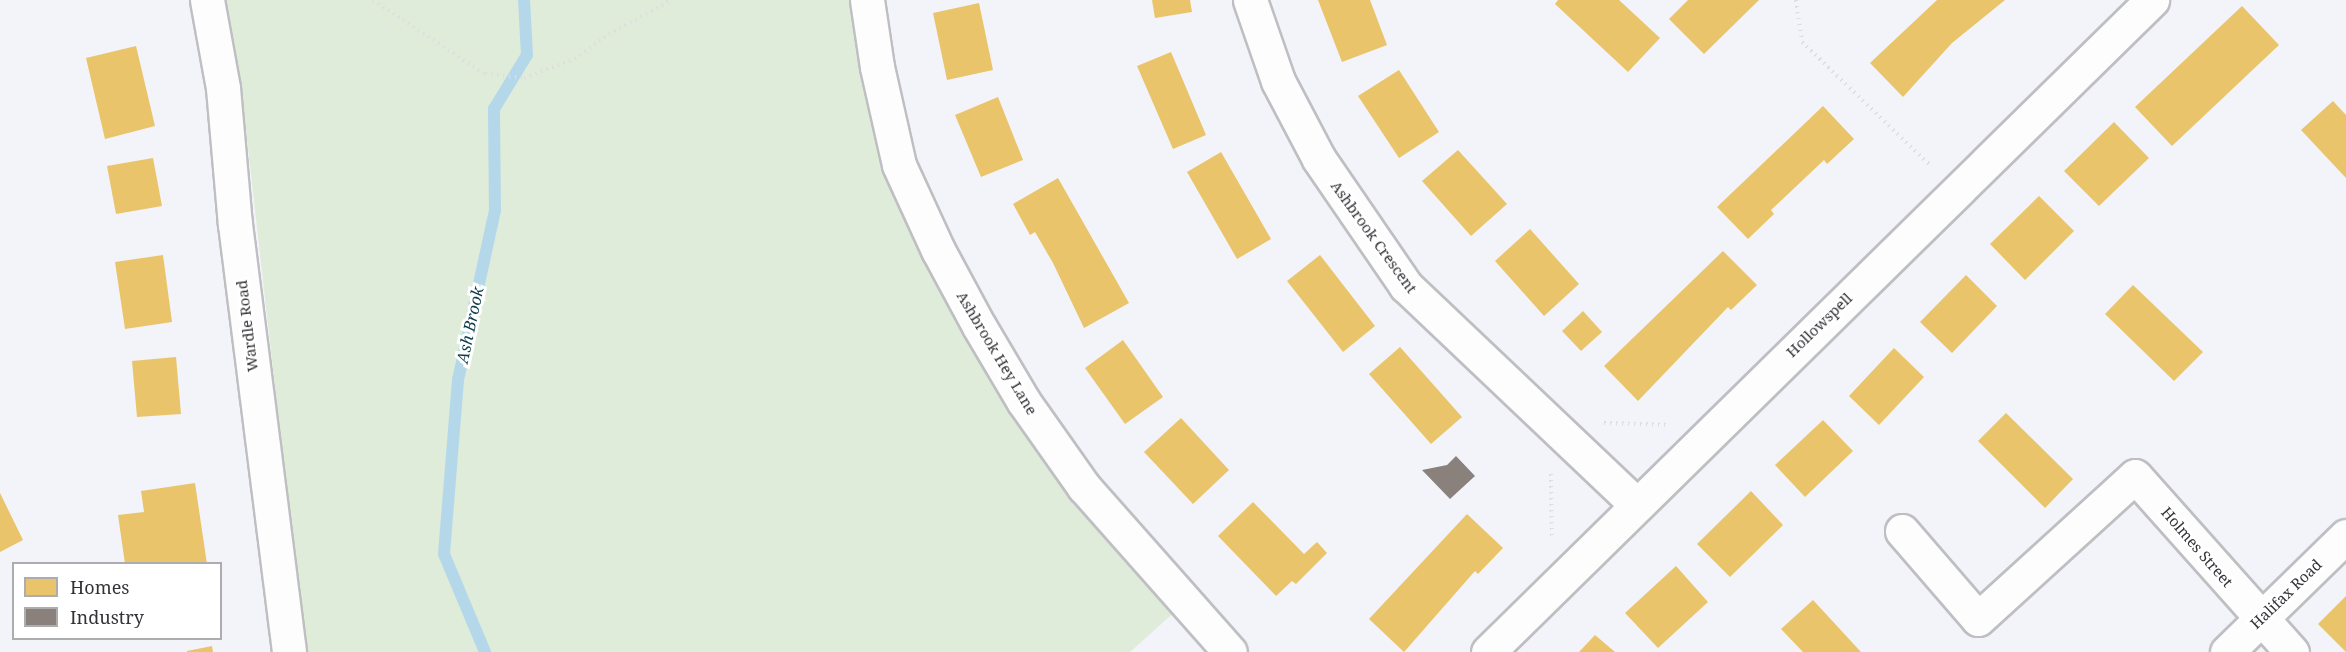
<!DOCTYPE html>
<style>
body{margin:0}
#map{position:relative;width:2346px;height:652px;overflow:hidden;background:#f3f4f9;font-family:"Noto Serif",serif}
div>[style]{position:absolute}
.green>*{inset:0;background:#deecd9}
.homes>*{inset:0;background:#e9c46a}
.industry>*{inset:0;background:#8a817c}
.stream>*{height:12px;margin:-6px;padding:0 6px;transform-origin:6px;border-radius:6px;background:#b4d8ea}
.path>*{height:4px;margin-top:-2px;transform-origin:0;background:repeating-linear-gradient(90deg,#dedee0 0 1.5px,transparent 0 6px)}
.roads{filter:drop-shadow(2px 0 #bfbfc3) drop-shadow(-2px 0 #bfbfc3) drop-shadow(0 2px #bfbfc3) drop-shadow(0 -2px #bfbfc3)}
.minor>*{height:33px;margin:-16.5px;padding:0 16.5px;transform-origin:16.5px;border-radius:16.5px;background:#fdfdfe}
.tertiary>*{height:33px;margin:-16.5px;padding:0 16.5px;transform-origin:16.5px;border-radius:16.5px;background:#fdfdfe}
.trunk>*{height:33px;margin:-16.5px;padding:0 16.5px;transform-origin:16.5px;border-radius:16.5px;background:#fdfdfe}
span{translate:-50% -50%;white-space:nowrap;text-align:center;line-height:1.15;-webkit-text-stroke:6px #fff;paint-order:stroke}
.street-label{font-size:15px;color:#323337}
.water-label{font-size:16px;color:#0f3c4d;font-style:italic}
.legend{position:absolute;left:12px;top:562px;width:210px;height:78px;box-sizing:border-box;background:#fff;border:2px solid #adadaf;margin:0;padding:8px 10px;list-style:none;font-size:18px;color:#323337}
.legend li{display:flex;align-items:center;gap:12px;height:30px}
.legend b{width:30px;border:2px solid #adadaf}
</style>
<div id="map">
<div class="green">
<i style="clip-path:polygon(222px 0,857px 0,892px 172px,1179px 608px,1130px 652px,305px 652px,241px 86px)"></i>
</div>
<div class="homes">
<i style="clip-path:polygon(1152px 0,1190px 0,1192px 12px,1155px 18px)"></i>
<i style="clip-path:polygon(1318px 0,1370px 0,1387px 45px,1342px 62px)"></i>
<i style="clip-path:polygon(1558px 0,1619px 0,1660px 38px,1628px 72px,1555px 4px)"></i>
<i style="clip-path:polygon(1688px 0,1759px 0,1704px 54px,1669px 19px)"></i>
<i style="clip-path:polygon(1937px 0,2005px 0,1952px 43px,1903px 97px,1870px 63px)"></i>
<i style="clip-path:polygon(979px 3px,993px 70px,947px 80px,933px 13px)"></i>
<i style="clip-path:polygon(2242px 6px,2279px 45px,2172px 146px,2135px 107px)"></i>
<i style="clip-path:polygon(136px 46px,155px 126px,105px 139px,86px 58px)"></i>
<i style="clip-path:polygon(1171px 52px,1206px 135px,1173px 149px,1137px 66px)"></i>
<i style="clip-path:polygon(1399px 70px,1439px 132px,1399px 158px,1358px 96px)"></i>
<i style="clip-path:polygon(998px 97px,1023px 160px,981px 177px,955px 115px)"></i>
<i style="clip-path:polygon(2333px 101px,2346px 115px,2346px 178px,2301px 130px)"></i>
<i style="clip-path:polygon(1823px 106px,1854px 139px,1827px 164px,1824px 160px,1771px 210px,1774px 214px,1748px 239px,1717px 207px)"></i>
<i style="clip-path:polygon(2114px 122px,2149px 158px,2099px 206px,2064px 171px)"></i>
<i style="clip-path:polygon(1458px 150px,1507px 204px,1471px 236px,1422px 181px)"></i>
<i style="clip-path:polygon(1221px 152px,1271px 239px,1237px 259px,1187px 172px)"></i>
<i style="clip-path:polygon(153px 158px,162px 206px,116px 214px,107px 166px)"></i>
<i style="clip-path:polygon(1058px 178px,1129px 303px,1084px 328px,1053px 263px,1035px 232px,1030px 235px,1013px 204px)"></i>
<i style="clip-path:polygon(2039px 196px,2074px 231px,2025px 280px,1990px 244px)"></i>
<i style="clip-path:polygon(1530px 229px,1579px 284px,1544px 316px,1495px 261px)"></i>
<i style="clip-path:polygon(1723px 251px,1757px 285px,1731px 310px,1728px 307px,1638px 401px,1604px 366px)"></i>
<i style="clip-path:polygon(163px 255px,172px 322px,125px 329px,115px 262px)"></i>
<i style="clip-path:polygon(1320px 255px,1375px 326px,1343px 352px,1287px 281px)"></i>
<i style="clip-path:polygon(1966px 275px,1997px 306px,1952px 353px,1920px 322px)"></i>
<i style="clip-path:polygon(2133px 285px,2203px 352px,2174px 381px,2105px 314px)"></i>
<i style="clip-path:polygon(1583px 311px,1602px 332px,1581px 351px,1562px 331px)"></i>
<i style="clip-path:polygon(1123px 340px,1163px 397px,1125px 424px,1085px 368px)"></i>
<i style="clip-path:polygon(1400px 347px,1462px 417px,1431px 444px,1369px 374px)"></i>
<i style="clip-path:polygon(1894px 348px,1924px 377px,1879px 425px,1849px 396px)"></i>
<i style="clip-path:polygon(176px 357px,181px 414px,137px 417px,132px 361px)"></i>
<i style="clip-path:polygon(2006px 413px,2073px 479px,2045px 508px,1978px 441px)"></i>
<i style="clip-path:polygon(1181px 418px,1229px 470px,1193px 504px,1144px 452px)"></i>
<i style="clip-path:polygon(1823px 420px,1853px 451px,1805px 497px,1775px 465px)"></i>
<i style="clip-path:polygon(195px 483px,207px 564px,125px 564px,118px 515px,144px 512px,141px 491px)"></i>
<i style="clip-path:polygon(1751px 491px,1783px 525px,1730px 577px,1697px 544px)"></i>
<i style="clip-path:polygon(0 493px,23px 540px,0 552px)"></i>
<i style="clip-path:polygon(1253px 502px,1304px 554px,1317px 542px,1327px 553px,1296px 584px,1292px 581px,1276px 596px,1218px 536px)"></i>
<i style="clip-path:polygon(1467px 514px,1503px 548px,1478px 574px,1475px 571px,1404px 652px,1369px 619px)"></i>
<i style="clip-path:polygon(1676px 566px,1708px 602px,1658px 648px,1625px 613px)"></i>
<i style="clip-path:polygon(2346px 596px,2346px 652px,2318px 624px)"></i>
<i style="clip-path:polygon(1813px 600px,1861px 652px,1803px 652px,1781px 629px)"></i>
<i style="clip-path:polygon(1595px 635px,1615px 652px,1579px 652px)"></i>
<i style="clip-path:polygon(212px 646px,213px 652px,187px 652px,187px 651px)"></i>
</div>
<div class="industry">
<i style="clip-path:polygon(1456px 456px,1475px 476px,1450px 499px,1422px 470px,1447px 465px)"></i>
</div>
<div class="stream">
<i style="left:485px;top:652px;width:106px;rotate:-112.7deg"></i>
<i style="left:444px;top:554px;width:175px;rotate:-85.4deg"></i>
<i style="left:458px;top:380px;width:174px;rotate:-77.7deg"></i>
<i style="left:495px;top:210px;width:101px;rotate:-90.6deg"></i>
<i style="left:494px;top:109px;width:63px;rotate:-58.6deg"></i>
<i style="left:527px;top:55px;width:55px;rotate:-93.1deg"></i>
</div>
<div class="path">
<i style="left:373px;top:0;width:134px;rotate:33.5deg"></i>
<i style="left:485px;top:74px;width:39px;rotate:6deg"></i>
<i style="left:524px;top:78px;width:54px;rotate:-20.4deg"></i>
<i style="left:575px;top:59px;width:42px;rotate:-36.3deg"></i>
<i style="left:609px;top:34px;width:71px;rotate:-28.7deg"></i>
<i style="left:1796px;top:0;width:42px;rotate:81.9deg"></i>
<i style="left:1802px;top:42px;width:179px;rotate:43.9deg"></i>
<i style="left:1604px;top:423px;width:64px;rotate:1.8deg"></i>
<i style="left:1551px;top:474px;width:65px;rotate:89.1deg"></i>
</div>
<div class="roads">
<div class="minor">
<i style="left:867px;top:0;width:68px;rotate:81.5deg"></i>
<i style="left:877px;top:67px;width:100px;rotate:77.3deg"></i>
<i style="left:899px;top:165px;width:94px;rotate:65.4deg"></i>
<i style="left:938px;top:250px;width:86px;rotate:61.7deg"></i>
<i style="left:979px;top:326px;width:88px;rotate:59.4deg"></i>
<i style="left:1024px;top:402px;width:104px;rotate:54.8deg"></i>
<i style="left:1084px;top:487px;width:220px;rotate:48.5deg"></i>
<i style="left:1250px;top:0;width:86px;rotate:70.9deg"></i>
<i style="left:1278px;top:81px;width:88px;rotate:62.3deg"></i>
<i style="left:1319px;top:159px;width:154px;rotate:55.6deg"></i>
<i style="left:1406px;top:286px;width:318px;rotate:43.5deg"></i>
<i style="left:1902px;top:531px;width:116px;rotate:49.2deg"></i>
<i style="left:1978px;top:619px;width:212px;rotate:-42.3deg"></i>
<i style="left:2135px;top:476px;width:236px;rotate:48.3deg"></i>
<i style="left:1488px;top:652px;width:931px;rotate:-44.48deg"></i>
</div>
<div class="tertiary">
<i style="left:207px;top:0;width:89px;rotate:79.7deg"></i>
<i style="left:223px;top:88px;width:137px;rotate:85deg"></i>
<i style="left:235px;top:224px;width:431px;rotate:82.8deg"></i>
</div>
<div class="trunk">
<i style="left:2227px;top:652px;width:166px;rotate:-44.3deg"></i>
</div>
</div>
<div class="street-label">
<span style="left:1374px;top:237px;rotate:54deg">Ashbrook Crescent</span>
<span style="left:1819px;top:325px;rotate:-44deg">Hollowspell</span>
<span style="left:247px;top:326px;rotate:-97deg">Wardle Road</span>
<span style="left:997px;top:353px;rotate:59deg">Ashbrook Hey Lane</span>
<span style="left:2197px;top:547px;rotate:49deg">Holmes Street</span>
<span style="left:2286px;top:594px;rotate:-44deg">Halifax Road</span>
</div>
<div class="water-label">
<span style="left:470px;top:325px;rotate:-78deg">Ash Brook</span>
</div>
<ul class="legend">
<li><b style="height:16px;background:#e9c46a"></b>Homes</li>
<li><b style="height:16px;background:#8a817c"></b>Industry</li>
</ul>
</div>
